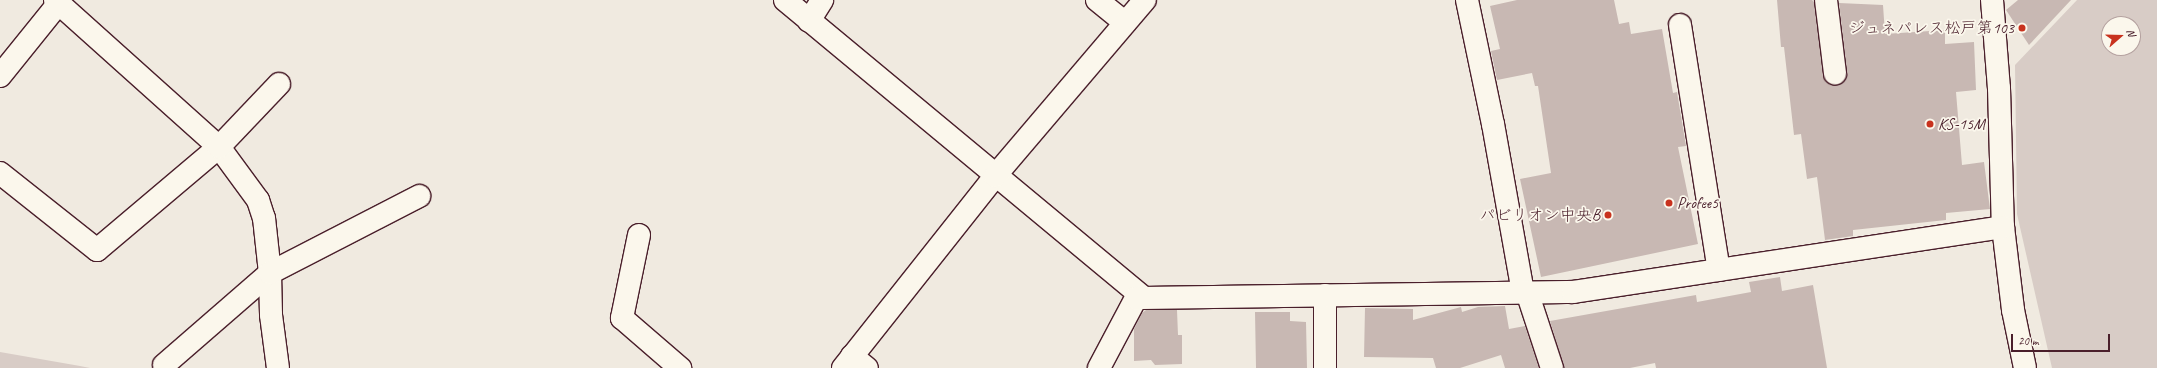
<!DOCTYPE html>
<meta charset="utf-8">
<style>
body{margin:0}
#map{position:relative;width:2157px;height:368px;overflow:hidden;background:#f0eae0;font-family:Caveat,"Klee One",sans-serif}
div>[style]{position:absolute}
.green>*{inset:0;background:#d8ccc6}
.building>*{inset:0;background:#c8b8b3}
.roads{filter:drop-shadow(1px 0 #4a1f2b) drop-shadow(-1px 0 #4a1f2b) drop-shadow(0 1px #4a1f2b) drop-shadow(0 -1px #4a1f2b)}
.minor>*{height:22px;margin:-11px;padding:0 11px;transform-origin:11px;border-radius:11px;background:#fbf7ec}
.dots>*{width:11px;height:11px;translate:-50% -50%;box-sizing:border-box;border:2px solid #fbf7ec;border-radius:50%}
span{translate:-50% -50%;white-space:nowrap;text-align:center;line-height:1.15;-webkit-text-stroke:3.5px #fbf7ec;paint-order:stroke}
.poi-label{font-size:16px;color:#4a1f2b}
.right{translate:-100% -50%;text-align:right}
.left{translate:0 -50%;text-align:left}
.north{position:absolute;left:2101px;top:16px;width:40px;height:40px;box-sizing:border-box;background:#fbf7ec;border:1px solid #b4a19f;border-radius:50%;rotate:70deg;font-size:11px;font-weight:700;line-height:16px;text-align:center;color:#4a1f2b}
.north::after{content:'';display:block;margin:auto;width:14px;height:18px;background:#c8321e;clip-path:polygon(50% 0,100% 100%,50% 72%,0 100%)}
.scale{position:absolute;left:2011px;top:334px;width:99px;height:18px;box-sizing:border-box;border:2px solid #4a1f2b;border-top:0;padding-left:5px;font-size:12px;line-height:14px;white-space:nowrap;color:#4a1f2b;-webkit-text-stroke:3px #fbf7ec;paint-order:stroke}
</style>
<div id="map">
<div class="green">
<i style="clip-path:polygon(evenodd,2077px 0,2157px 0,2157px 368px,2052px 368px,2017px 214px,2015px 65px,2077px 0,2109px 24px,2133px 24px,2133px 48px,2109px 48px,2109px 24px)"></i>
<i style="clip-path:polygon(0 352px,80px 366px,90px 368px,0 368px)"></i>
</div>
<div class="building">
<i style="clip-path:polygon(1517px 0,1614px 0,1619px 24px,1629px 22px,1631px 34px,1662px 29px,1673px 93px,1677px 92px,1686px 146px,1678px 147px,1698px 244px,1541px 277px,1520px 179px,1551px 173px,1538px 86px,1535px 86px,1532px 73px,1497px 80px,1491px 51px,1500px 49px,1490px 6px)"></i>
<i style="clip-path:polygon(1777px 0,1812px 0,1814px 2px,1823px 75px,1825px 81px,1830px 85px,1842px 83px,1846px 78px,1847px 72px,1839px 3px,1883px 5px,1885px 34px,1945px 30px,1945px 44px,1974px 42px,1976px 90px,1956px 92px,1962px 165px,1984px 162px,1990px 209px,1946px 213px,1946px 220px,1853px 230px,1853px 236px,1825px 240px,1817px 177px,1807px 179px,1801px 134px,1794px 135px,1784px 47px,1781px 47px)"></i>
<i style="clip-path:polygon(2018px 0,2071px 0,2029px 45px,2006px 10px)"></i>
<i style="clip-path:polygon(1780px 277px,1782px 291px,1813px 285px,1827px 368px,1656px 368px,1655px 363px,1630px 368px,1564px 368px,1550px 321px,1696px 295px,1697px 302px,1751px 292px,1749px 282px)"></i>
<i style="clip-path:polygon(1505px 306px,1509px 329px,1525px 326px,1539px 368px,1505px 368px,1501px 355px,1460px 368px,1436px 368px,1433px 358px,1364px 357px,1365px 308px,1413px 309px,1413px 320px,1461px 307px,1462px 312px,1478px 307px)"></i>
<i style="clip-path:polygon(1146px 310px,1177px 310px,1178px 335px,1182px 335px,1182px 364px,1155px 365px,1151px 360px,1134px 361px,1134px 329px,1142px 313px)"></i>
<i style="clip-path:polygon(1255px 312px,1290px 312px,1290px 321px,1306px 322px,1307px 368px,1256px 368px)"></i>
</div>
<div class="roads">
<div class="minor">
<i style="left:55px;top:0;width:220px;rotate:41.9deg"></i>
<i style="left:219px;top:147px;width:66px;rotate:53.7deg"></i>
<i style="left:258px;top:200px;width:19px;rotate:72deg"></i>
<i style="left:264px;top:218px;width:55px;rotate:83.8deg"></i>
<i style="left:270px;top:273px;width:42px;rotate:88.6deg"></i>
<i style="left:271px;top:315px;width:53px;rotate:82.5deg"></i>
<i style="left:785px;top:0;width:465px;rotate:39.7deg"></i>
<i style="left:1097px;top:0;width:36px;rotate:39deg"></i>
<i style="left:1467px;top:0;width:127px;rotate:78.2deg"></i>
<i style="left:1493px;top:124px;width:171px;rotate:79.9deg"></i>
<i style="left:1826px;top:0;width:74px;rotate:83deg"></i>
<i style="left:1992px;top:0;width:88px;rotate:85.5deg"></i>
<i style="left:1999px;top:88px;width:139px;rotate:88.4deg"></i>
<i style="left:2003px;top:227px;width:84px;rotate:83.1deg"></i>
<i style="left:2013px;top:310px;width:59px;rotate:78.3deg"></i>
<i style="left:809px;top:21px;width:25px;rotate:-58deg"></i>
<i style="left:1680px;top:25px;width:248px;rotate:81deg"></i>
<i style="left:0;top:76px;width:92px;rotate:-51.1deg"></i>
<i style="left:0;top:173px;width:124px;rotate:38.4deg"></i>
<i style="left:97px;top:250px;width:160px;rotate:-40.2deg"></i>
<i style="left:219px;top:147px;width:87px;rotate:-46.4deg"></i>
<i style="left:639px;top:235px;width:85px;rotate:101.6deg"></i>
<i style="left:622px;top:318px;width:77px;rotate:40.8deg"></i>
<i style="left:1527px;top:292px;width:80px;rotate:71.8deg"></i>
<i style="left:1325px;top:295px;width:73px;rotate:90deg"></i>
<i style="left:852px;top:356px;width:19px;rotate:39deg"></i>
<i style="left:164px;top:365px;width:140px;rotate:-41deg"></i>
<i style="left:270px;top:273px;width:168px;rotate:-27.3deg"></i>
<i style="left:843px;top:368px;width:245px;rotate:-51.6deg"></i>
<i style="left:995px;top:176px;width:231px;rotate:-49.6deg"></i>
<i style="left:1099px;top:368px;width:79px;rotate:-62.1deg"></i>
<i style="left:1136px;top:298px;width:437px;rotate:-0.8deg"></i>
<i style="left:1573px;top:292px;width:435px;rotate:-8.6deg"></i>
</div>
</div>
<div class="dots">
<i style="left:2022px;top:28px;background:#c8321e"></i>
<i style="left:1930px;top:124px;background:#c8321e"></i>
<i style="left:1669px;top:203px;background:#c8321e"></i>
<i style="left:1608px;top:215px;background:#c8321e"></i>
</div>
<div class="poi-label">
<span class="right" style="left:2014px;top:28px">ジュネパレス松戸第103</span>
<span class="left" style="left:1938px;top:124px">KS-15M</span>
<span class="left" style="left:1677px;top:203px">Profee5</span>
<span class="right" style="left:1600px;top:215px">パビリオン中央B</span>
</div>
<div class="north">N</div>
<div class="scale">20 m</div>
</div>
